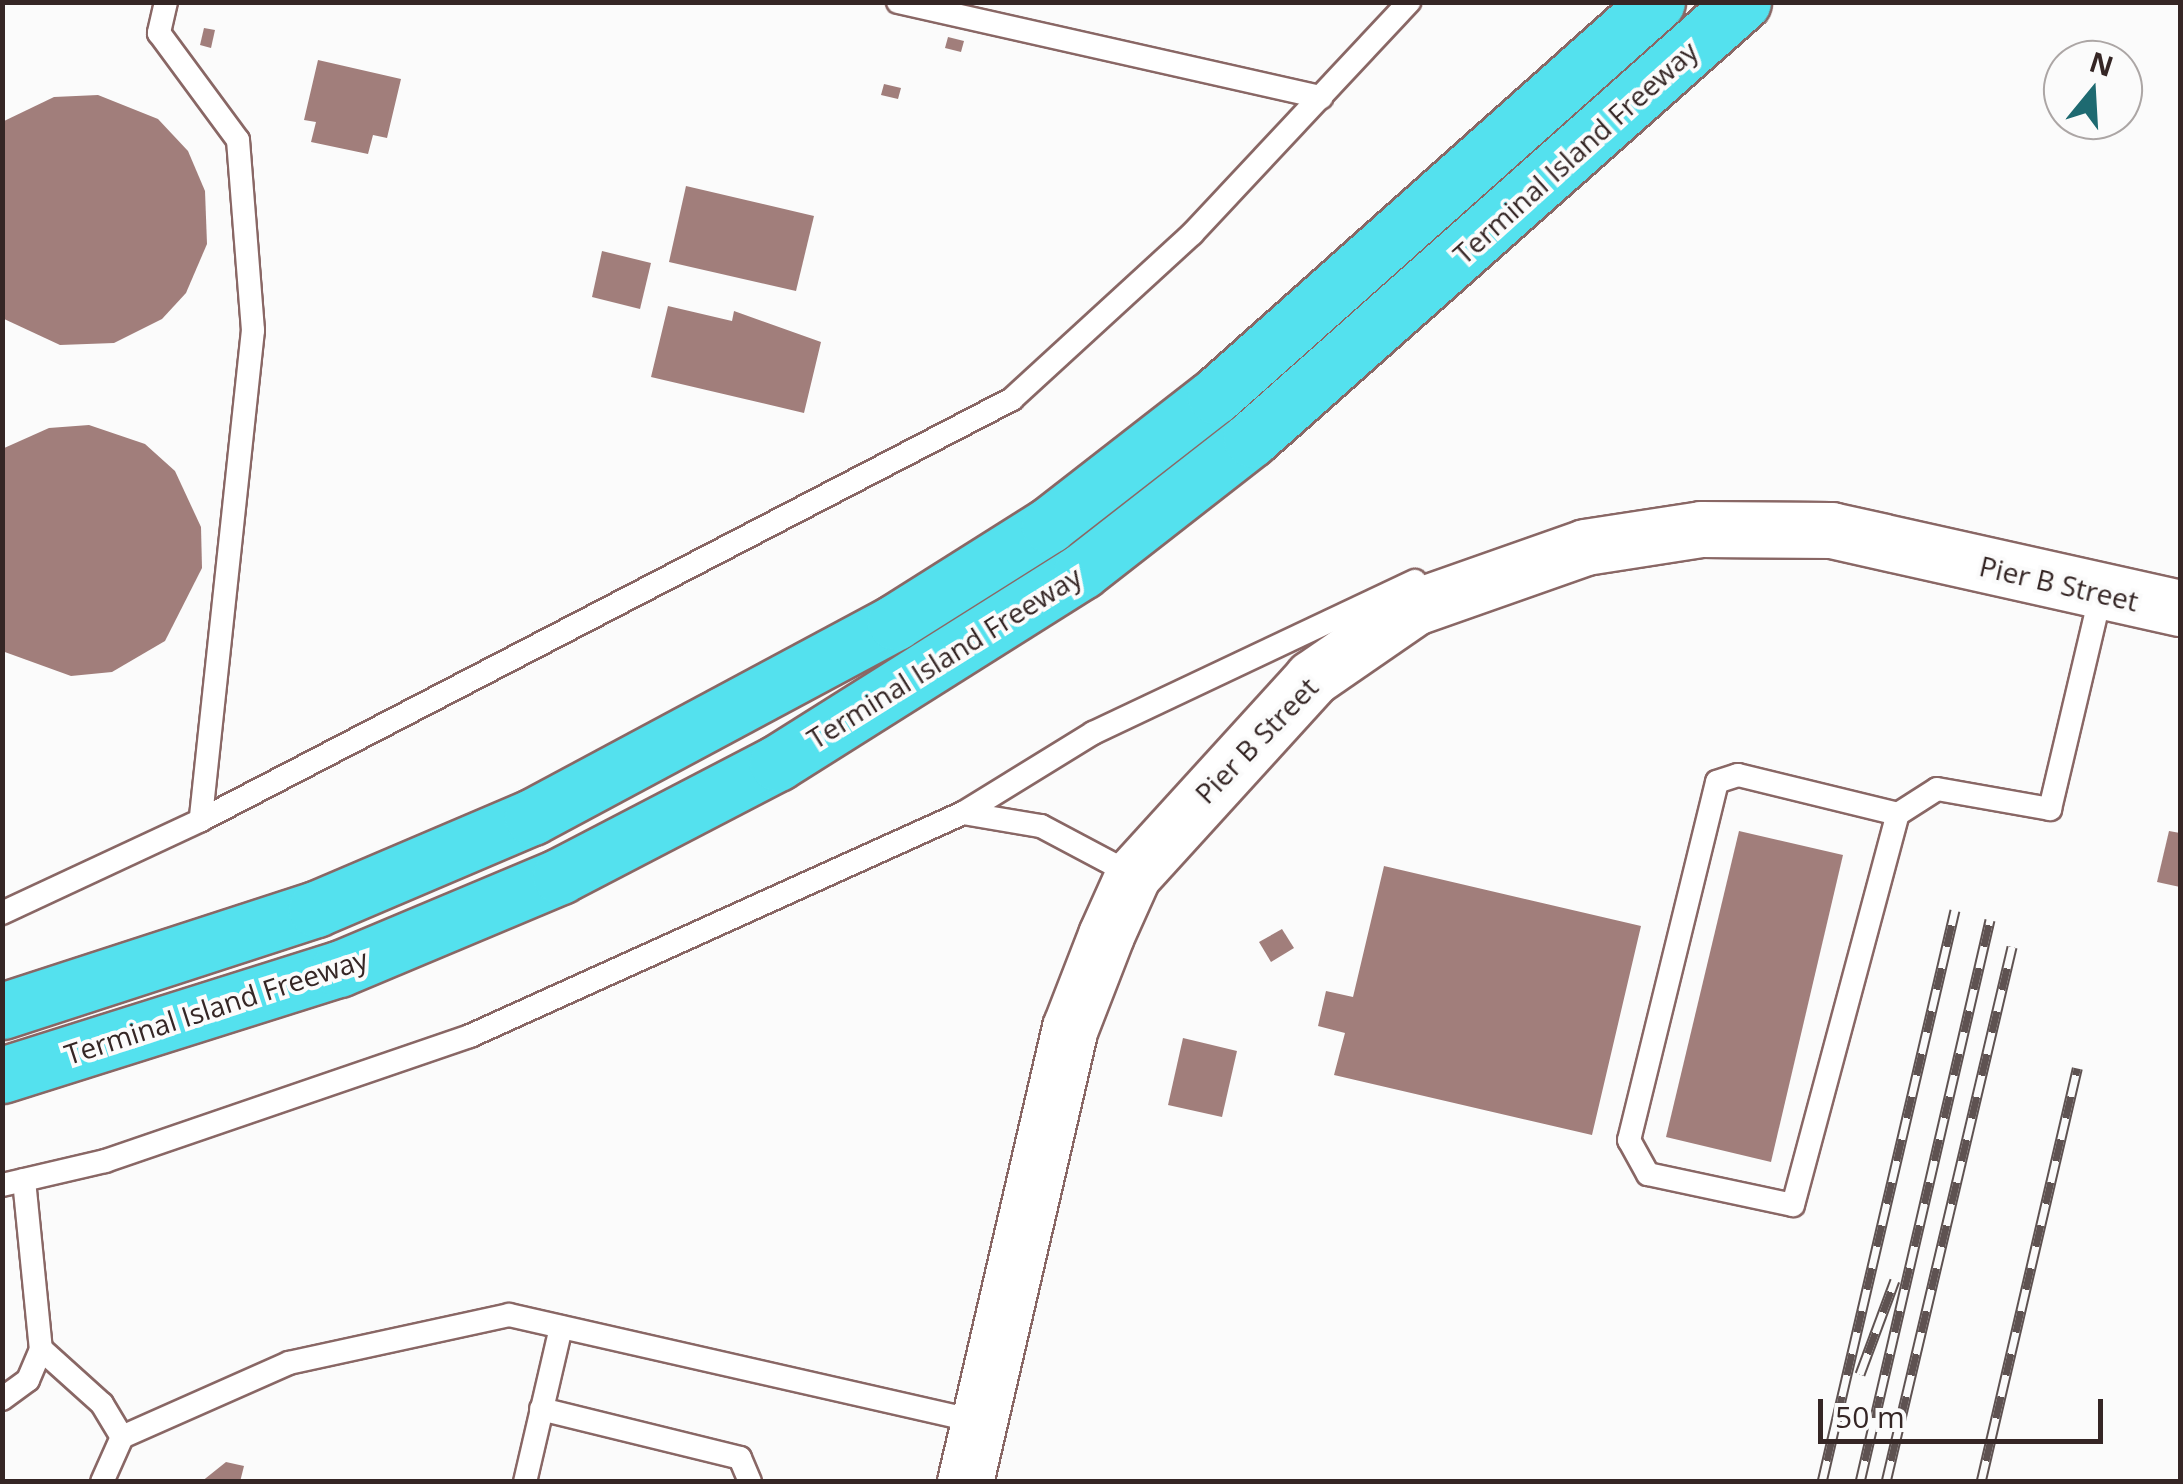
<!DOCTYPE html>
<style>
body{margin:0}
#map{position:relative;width:2183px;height:1484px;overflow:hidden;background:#fbfbfb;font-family:"Open Sans",sans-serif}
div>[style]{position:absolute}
.building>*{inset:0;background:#a17e7b}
.roads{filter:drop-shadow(2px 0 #896765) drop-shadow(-2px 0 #896765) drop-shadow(0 2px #896765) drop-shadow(0 -2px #896765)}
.service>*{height:22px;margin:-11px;padding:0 11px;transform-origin:11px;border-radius:11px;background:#fff}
.tertiary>*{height:55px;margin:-27.5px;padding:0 27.5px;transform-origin:27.5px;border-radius:27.5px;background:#fff}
.motorway>*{height:55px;margin:-27.5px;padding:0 27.5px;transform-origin:27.5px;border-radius:27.5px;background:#54e1ee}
.rail>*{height:11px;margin-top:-5.5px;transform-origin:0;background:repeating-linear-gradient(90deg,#fbfbfb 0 22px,#5e5251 0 44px);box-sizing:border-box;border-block:2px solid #5e5251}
span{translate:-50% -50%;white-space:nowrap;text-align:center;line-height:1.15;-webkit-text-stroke:8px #fbfbfb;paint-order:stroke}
.street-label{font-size:28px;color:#352625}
.frame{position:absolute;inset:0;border:5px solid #352625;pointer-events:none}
.north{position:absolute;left:2043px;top:40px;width:100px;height:100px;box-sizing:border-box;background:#fbfbfb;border:2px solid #aca6a5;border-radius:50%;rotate:18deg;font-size:28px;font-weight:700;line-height:40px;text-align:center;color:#352625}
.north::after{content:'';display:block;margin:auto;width:35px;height:45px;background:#1e6a71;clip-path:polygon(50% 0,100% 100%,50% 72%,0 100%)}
.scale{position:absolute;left:1818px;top:1399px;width:285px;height:45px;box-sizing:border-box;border:5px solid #352625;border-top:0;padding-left:12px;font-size:30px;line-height:35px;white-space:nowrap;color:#352625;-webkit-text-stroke:8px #fbfbfb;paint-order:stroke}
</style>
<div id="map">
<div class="building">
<i style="clip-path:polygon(204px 28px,215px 30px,211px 48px,200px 45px)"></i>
<i style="clip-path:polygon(948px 37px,964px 41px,961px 52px,945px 48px)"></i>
<i style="clip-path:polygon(318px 60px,401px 79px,387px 138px,373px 135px,368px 154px,311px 142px,316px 122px,304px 120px)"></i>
<i style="clip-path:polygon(884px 84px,901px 88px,898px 99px,881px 95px)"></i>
<i style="clip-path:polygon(98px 95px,158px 119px,188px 151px,205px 191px,207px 244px,186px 293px,162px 319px,114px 343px,60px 345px,2px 318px,2px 122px,54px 97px)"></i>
<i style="clip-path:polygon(686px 186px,814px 216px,796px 291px,669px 262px)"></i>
<i style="clip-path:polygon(602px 251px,651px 263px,640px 309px,592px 297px)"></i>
<i style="clip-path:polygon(668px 306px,732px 321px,734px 311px,821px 342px,804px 413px,651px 377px)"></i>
<i style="clip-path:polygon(89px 425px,145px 444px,175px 471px,201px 527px,202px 568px,165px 641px,112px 672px,71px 676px,2px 651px,2px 449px,49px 428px)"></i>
<i style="clip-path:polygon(1739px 831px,1843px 855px,1771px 1162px,1666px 1137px)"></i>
<i style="clip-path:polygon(2169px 831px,2180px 833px,2180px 887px,2157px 882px)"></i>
<i style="clip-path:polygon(1384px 866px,1641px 926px,1592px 1135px,1334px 1075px,1345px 1033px,1318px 1026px,1326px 991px,1353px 997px)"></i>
<i style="clip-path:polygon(1282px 929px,1294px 948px,1271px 962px,1259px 942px)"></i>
<i style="clip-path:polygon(1183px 1038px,1237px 1051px,1222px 1117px,1168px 1105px)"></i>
<i style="clip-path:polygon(226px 1462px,244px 1466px,240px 1482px,201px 1482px)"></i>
</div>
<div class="roads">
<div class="service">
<i style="left:166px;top:2px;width:32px;rotate:103deg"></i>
<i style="left:159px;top:33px;width:133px;rotate:53.6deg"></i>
<i style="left:238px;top:140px;width:191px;rotate:85.5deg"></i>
<i style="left:253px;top:330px;width:493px;rotate:96.1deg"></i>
<i style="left:201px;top:820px;width:914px;rotate:-27.43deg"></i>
<i style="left:1012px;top:399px;width:244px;rotate:-42.5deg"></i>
<i style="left:1192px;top:234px;width:318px;rotate:-46.9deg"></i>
<i style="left:898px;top:2px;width:434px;rotate:12.7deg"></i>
<i style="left:963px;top:813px;width:79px;rotate:9.5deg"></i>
<i style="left:1041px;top:826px;width:104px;rotate:28deg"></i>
<i style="left:1898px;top:814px;width:165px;rotate:-166.3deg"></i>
<i style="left:1738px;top:775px;width:22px;rotate:162deg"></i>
<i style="left:1717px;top:782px;width:369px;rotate:103.8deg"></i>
<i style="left:1629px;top:1140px;width:39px;rotate:61deg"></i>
<i style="left:1648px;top:1174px;width:148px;rotate:12.1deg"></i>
<i style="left:1793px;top:1205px;width:405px;rotate:-75deg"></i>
<i style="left:1898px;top:814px;width:46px;rotate:-32.7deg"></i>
<i style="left:1937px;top:789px;width:115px;rotate:10deg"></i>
<i style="left:2050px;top:809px;width:221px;rotate:-76.7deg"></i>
<i style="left:2px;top:913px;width:220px;rotate:-25deg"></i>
<i style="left:24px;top:1180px;width:170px;rotate:84.3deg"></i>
<i style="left:41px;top:1349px;width:82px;rotate:42deg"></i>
<i style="left:102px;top:1404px;width:39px;rotate:59deg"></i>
<i style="left:2px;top:1185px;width:106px;rotate:-13.1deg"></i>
<i style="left:105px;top:1161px;width:386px;rotate:-18.9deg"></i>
<i style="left:470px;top:1036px;width:541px;rotate:-24.34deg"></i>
<i style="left:963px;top:813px;width:153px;rotate:-31.6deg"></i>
<i style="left:1093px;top:733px;width:356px;rotate:-25.3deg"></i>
<i style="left:2px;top:1399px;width:32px;rotate:-36deg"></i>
<i style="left:28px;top:1380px;width:34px;rotate:-67deg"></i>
<i style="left:541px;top:1409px;width:205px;rotate:13.8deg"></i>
<i style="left:740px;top:1458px;width:26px;rotate:67deg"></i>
<i style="left:102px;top:1482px;width:49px;rotate:-66deg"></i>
<i style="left:122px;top:1437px;width:183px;rotate:-23.9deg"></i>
<i style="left:289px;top:1363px;width:225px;rotate:-12.3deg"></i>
<i style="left:509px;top:1315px;width:482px;rotate:12.8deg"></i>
<i style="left:525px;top:1482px;width:159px;rotate:-76.9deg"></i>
</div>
<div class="tertiary">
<i style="left:965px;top:1482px;width:466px;rotate:-77deg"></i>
<i style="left:1070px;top:1028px;width:100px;rotate:-68.8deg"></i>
<i style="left:1106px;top:935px;width:66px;rotate:-65.8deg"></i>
<i style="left:1133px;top:875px;width:266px;rotate:-47.7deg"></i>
<i style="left:1312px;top:678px;width:125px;rotate:-34.6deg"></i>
<i style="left:1415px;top:607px;width:180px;rotate:-19.4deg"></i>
<i style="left:1585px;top:547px;width:117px;rotate:-8.8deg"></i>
<i style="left:1701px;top:529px;width:130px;rotate:0.4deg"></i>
<i style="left:1831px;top:530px;width:358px;rotate:12.6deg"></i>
</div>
<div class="motorway">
<i style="left:2px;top:1011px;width:330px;rotate:-18deg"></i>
<i style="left:316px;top:909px;width:235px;rotate:-23.1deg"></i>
<i style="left:532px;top:817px;width:412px;rotate:-28.2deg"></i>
<i style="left:895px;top:622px;width:182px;rotate:-32.2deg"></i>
<i style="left:1049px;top:525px;width:210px;rotate:-37.9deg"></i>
<i style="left:1215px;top:396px;width:592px;rotate:-41.71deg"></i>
<i style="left:2px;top:1075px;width:353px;rotate:-17.5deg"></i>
<i style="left:339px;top:969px;width:240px;rotate:-22.8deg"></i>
<i style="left:560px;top:876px;width:245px;rotate:-27.5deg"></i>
<i style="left:777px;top:763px;width:360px;rotate:-32.2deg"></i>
<i style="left:1082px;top:571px;width:214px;rotate:-38deg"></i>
<i style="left:1251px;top:439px;width:658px;rotate:-41.61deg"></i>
</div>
</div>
<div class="rail">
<i style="left:1860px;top:1374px;width:100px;rotate:-69.6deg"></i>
<i style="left:1822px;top:1482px;width:587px;rotate:-76.91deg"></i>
<i style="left:1860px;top:1482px;width:577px;rotate:-76.98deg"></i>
<i style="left:1886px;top:1482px;width:550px;rotate:-76.75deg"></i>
<i style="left:1981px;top:1482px;width:425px;rotate:-76.9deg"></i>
</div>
<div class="street-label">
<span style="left:1575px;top:152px;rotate:-42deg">Terminal Island Freeway</span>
<span style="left:2059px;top:583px;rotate:13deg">Pier B Street</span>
<span style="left:944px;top:657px;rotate:-32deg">Terminal Island Freeway</span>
<span style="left:1256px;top:740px;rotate:-46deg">Pier B Street</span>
<span style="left:216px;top:1006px;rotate:-18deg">Terminal Island Freeway</span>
</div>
<div class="frame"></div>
<div class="north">N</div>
<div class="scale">50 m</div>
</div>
